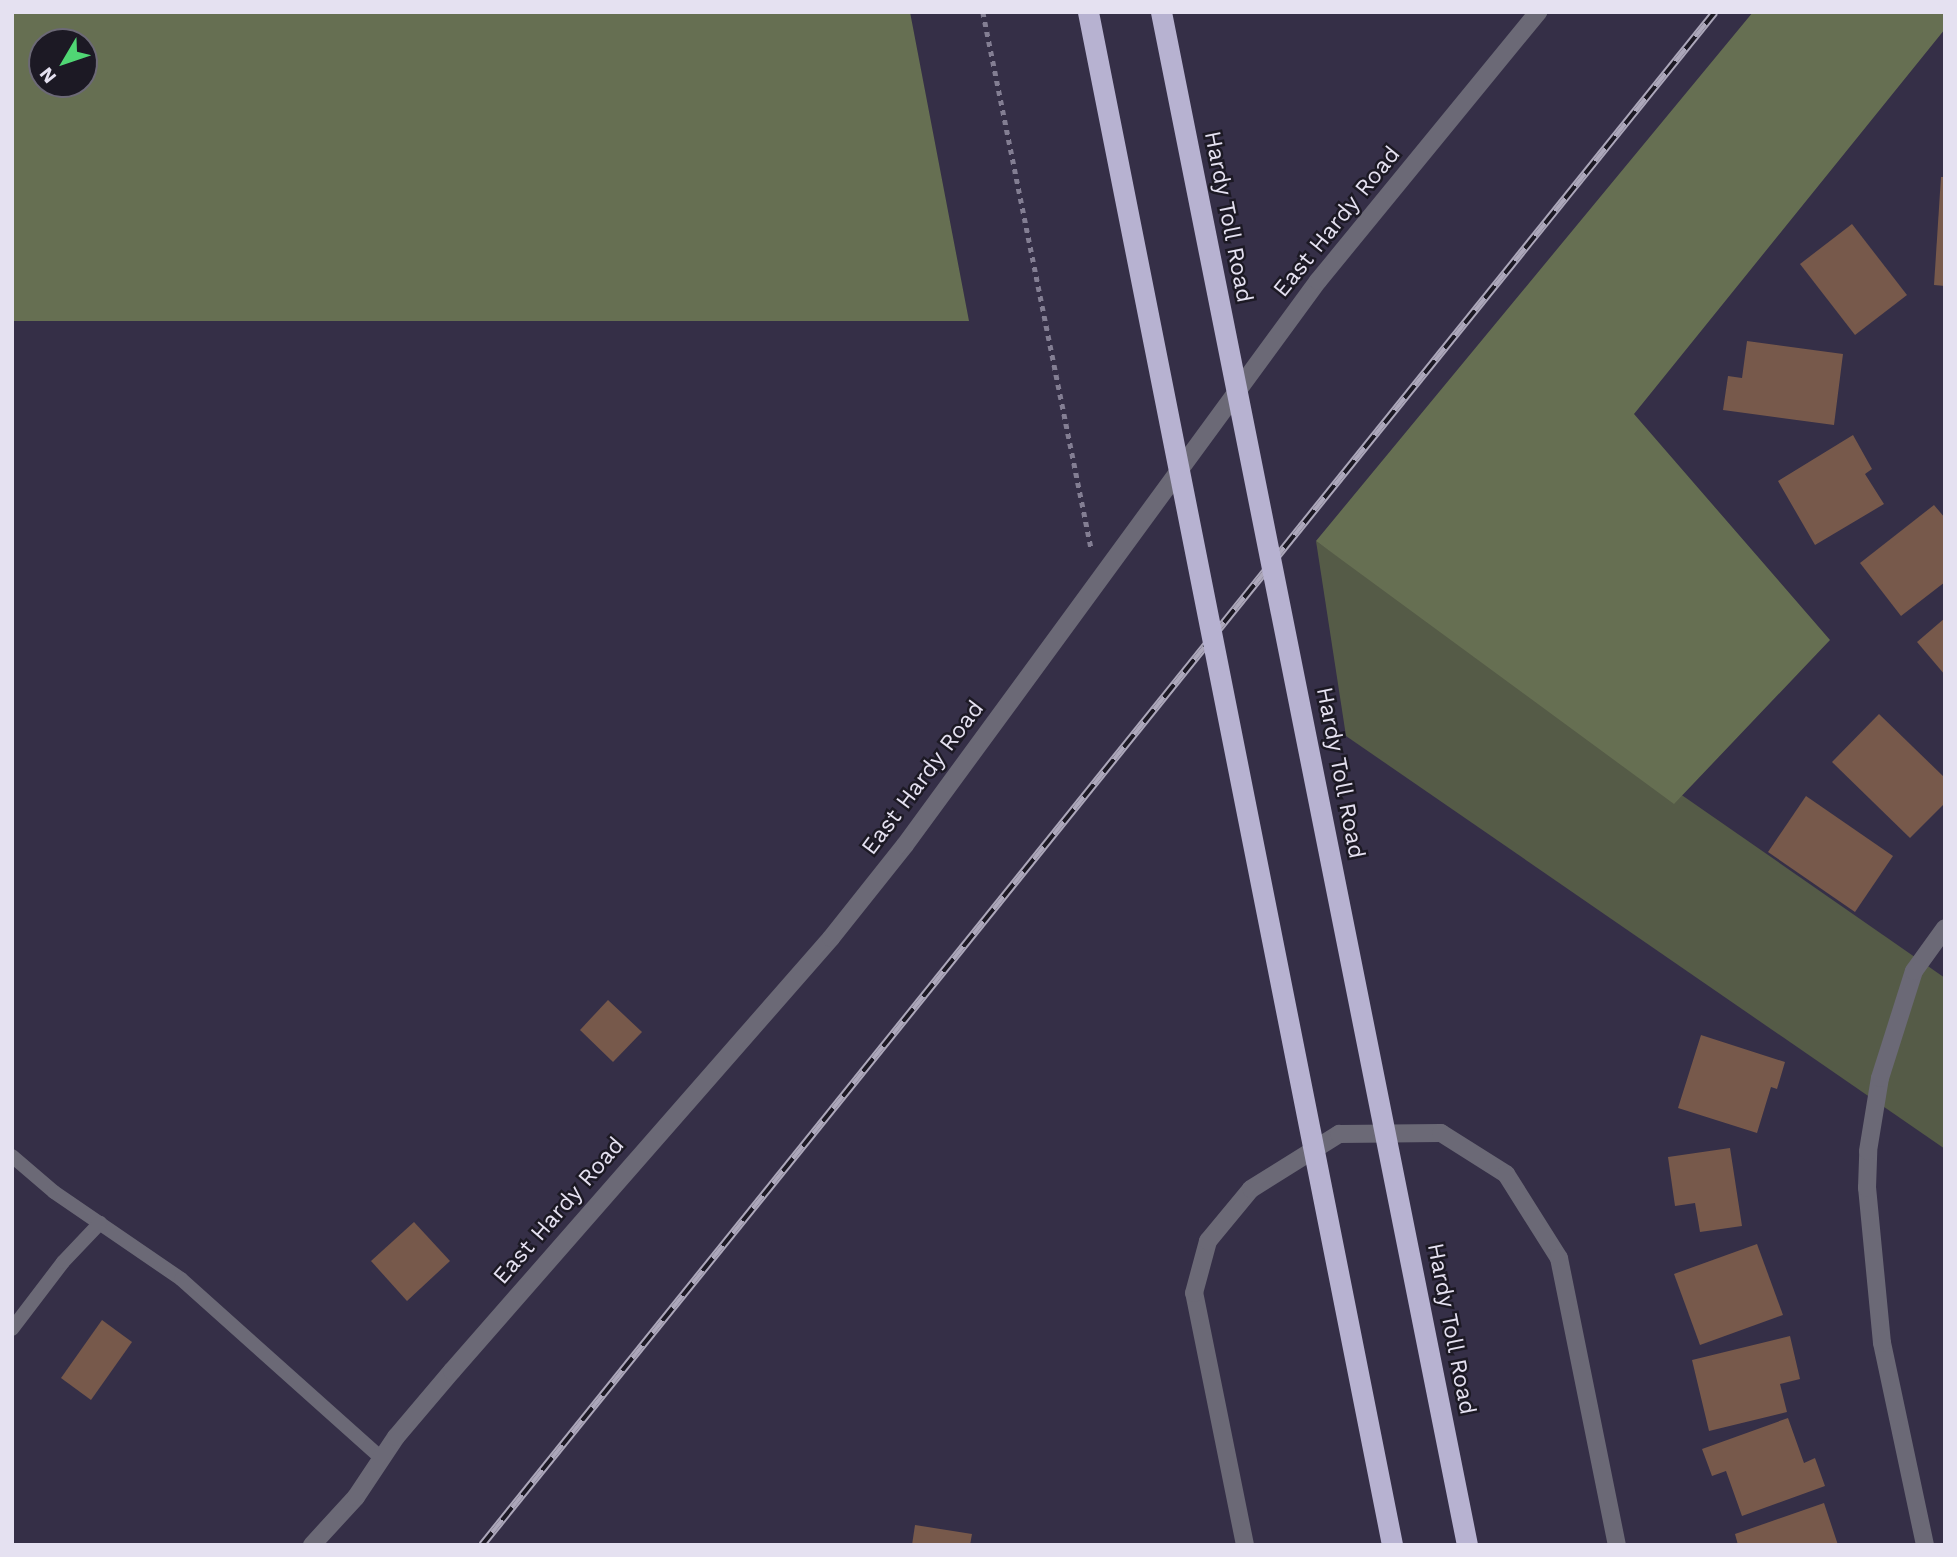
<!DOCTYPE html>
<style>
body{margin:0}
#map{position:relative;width:1957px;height:1557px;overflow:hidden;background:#352f47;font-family:"Work Sans",sans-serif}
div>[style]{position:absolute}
.green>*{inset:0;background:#555b47}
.forest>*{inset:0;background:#666f52}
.building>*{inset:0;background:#77594b}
.path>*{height:4.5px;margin-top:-2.25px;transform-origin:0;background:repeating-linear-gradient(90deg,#837e93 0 5px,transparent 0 10px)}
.service>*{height:14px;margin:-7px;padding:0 7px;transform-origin:7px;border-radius:7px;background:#6b6976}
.minor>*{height:18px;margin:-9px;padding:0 9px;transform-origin:9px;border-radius:9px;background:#6b6976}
.tertiary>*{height:18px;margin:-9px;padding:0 9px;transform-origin:9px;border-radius:9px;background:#6b6976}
.rail>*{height:8px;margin-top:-4px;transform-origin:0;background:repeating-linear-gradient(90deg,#1c1924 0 16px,#aca7ba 0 32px);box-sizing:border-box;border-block:2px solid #aca7ba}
.motorway-bridge>*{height:21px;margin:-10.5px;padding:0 10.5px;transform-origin:10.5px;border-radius:10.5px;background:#b7b2d1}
span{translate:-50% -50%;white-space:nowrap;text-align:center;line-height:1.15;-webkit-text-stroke:5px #1c1924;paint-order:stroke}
.street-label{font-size:23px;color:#e5e1f1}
.frame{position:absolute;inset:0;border:14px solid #e5e1f1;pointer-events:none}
.north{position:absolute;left:28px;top:28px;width:70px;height:70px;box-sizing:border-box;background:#1c1924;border:2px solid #6c6976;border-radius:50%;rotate:231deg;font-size:19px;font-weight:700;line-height:28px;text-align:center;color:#e5e1f1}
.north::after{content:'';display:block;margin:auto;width:24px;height:32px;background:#50d674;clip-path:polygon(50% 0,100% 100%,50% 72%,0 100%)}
</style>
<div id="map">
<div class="green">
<i style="clip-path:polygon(1316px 541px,1945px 978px,1945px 1149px,1346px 736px)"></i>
</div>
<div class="forest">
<i style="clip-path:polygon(evenodd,12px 12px,910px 12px,969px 321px,12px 321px,12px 12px,42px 42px,84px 42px,84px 84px,42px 84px,42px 42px)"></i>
<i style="clip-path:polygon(1753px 12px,1945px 12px,1945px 29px,1634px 414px,1830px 640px,1674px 804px,1316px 541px)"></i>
</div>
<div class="building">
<i style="clip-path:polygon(1941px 177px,1945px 177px,1945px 286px,1934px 285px)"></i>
<i style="clip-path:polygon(1852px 224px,1907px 295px,1855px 335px,1800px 264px)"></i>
<i style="clip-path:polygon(1747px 341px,1843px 354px,1834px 425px,1723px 410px,1728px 376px,1742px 378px)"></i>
<i style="clip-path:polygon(1853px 435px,1872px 469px,1865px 474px,1884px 504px,1815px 545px,1778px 481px)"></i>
<i style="clip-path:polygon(1934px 505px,1945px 518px,1945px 582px,1901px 616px,1860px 563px)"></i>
<i style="clip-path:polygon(1945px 618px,1945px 675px,1917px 642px)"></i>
<i style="clip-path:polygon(1879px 714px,1945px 778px,1945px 803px,1910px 838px,1832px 762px)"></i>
<i style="clip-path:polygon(1806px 796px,1893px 856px,1855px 912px,1768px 852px)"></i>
<i style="clip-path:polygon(608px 1000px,642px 1032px,613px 1062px,580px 1030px)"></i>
<i style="clip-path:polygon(1701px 1035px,1785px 1062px,1777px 1089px,1771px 1087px,1757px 1133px,1678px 1108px)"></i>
<i style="clip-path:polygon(1730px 1148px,1742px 1226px,1700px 1232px,1695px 1203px,1675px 1206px,1668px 1157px)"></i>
<i style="clip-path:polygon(414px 1222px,450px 1261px,407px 1301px,371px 1261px)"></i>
<i style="clip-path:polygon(1757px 1244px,1783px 1315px,1700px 1345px,1674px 1274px)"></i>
<i style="clip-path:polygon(102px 1320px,132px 1342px,91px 1400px,61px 1378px)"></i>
<i style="clip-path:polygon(1790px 1336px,1800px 1379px,1780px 1384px,1787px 1412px,1709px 1431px,1692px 1360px)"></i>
<i style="clip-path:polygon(1788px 1418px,1804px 1463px,1815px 1458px,1825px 1486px,1742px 1516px,1726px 1471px,1712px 1476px,1702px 1449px)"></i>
<i style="clip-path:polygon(1824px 1503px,1838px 1545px,1738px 1545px,1735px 1534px)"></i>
<i style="clip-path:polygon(915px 1525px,972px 1534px,970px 1545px,912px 1545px)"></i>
</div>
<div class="path">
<i style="left:983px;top:12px;width:546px;rotate:78.59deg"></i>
</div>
<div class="service">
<i style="left:12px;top:1156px;width:55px;rotate:40.6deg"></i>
<i style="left:54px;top:1192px;width:154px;rotate:34.4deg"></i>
<i style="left:181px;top:1279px;width:270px;rotate:41.8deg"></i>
<i style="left:12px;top:1329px;width:84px;rotate:-52.7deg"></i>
<i style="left:63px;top:1262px;width:54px;rotate:-46.5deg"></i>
</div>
<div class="minor">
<i style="left:1925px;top:1545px;width:207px;rotate:-102deg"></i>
<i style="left:1882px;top:1343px;width:156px;rotate:-95.5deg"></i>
<i style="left:1867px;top:1188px;width:37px;rotate:-88deg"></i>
<i style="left:1868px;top:1151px;width:74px;rotate:-80.7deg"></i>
<i style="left:1880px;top:1078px;width:112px;rotate:-72.4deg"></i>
<i style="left:1914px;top:971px;width:53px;rotate:-54.2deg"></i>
</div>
<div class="tertiary">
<i style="left:312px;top:1545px;width:65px;rotate:-47.5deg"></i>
<i style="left:356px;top:1497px;width:72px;rotate:-56.3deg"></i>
<i style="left:396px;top:1437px;width:87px;rotate:-49.7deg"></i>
<i style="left:452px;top:1371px;width:575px;rotate:-48.8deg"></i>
<i style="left:831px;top:938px;width:119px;rotate:-51.5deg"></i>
<i style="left:905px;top:845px;width:699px;rotate:-53.79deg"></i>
<i style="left:1318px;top:281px;width:348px;rotate:-50.7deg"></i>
<i style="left:1245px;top:1545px;width:257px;rotate:-101.4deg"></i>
<i style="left:1194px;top:1293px;width:54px;rotate:-74.9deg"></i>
<i style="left:1208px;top:1241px;width:67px;rotate:-50.4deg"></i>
<i style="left:1251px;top:1189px;width:104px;rotate:-32deg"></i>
<i style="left:1339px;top:1134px;width:102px;rotate:-0.6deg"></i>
<i style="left:1441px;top:1133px;width:77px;rotate:32.2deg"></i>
<i style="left:1506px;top:1174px;width:99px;rotate:57.8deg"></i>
<i style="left:1559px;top:1258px;width:293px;rotate:78.6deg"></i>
</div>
<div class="rail">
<i style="left:482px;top:1545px;width:1967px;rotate:-51.19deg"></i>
</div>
<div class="motorway-bridge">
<i style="left:1088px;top:12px;width:1563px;rotate:78.78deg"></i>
<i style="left:1161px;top:12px;width:1563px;rotate:78.71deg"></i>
</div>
<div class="street-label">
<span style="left:1228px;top:217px;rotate:79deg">Hardy Toll Road</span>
<span style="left:1337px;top:222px;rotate:-51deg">East Hardy Road</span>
<span style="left:1340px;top:773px;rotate:79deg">Hardy Toll Road</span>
<span style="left:923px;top:778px;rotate:-53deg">East Hardy Road</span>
<span style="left:559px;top:1211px;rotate:-49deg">East Hardy Road</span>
<span style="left:1451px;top:1329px;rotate:79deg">Hardy Toll Road</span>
</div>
<div class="frame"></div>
<div class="north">N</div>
</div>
